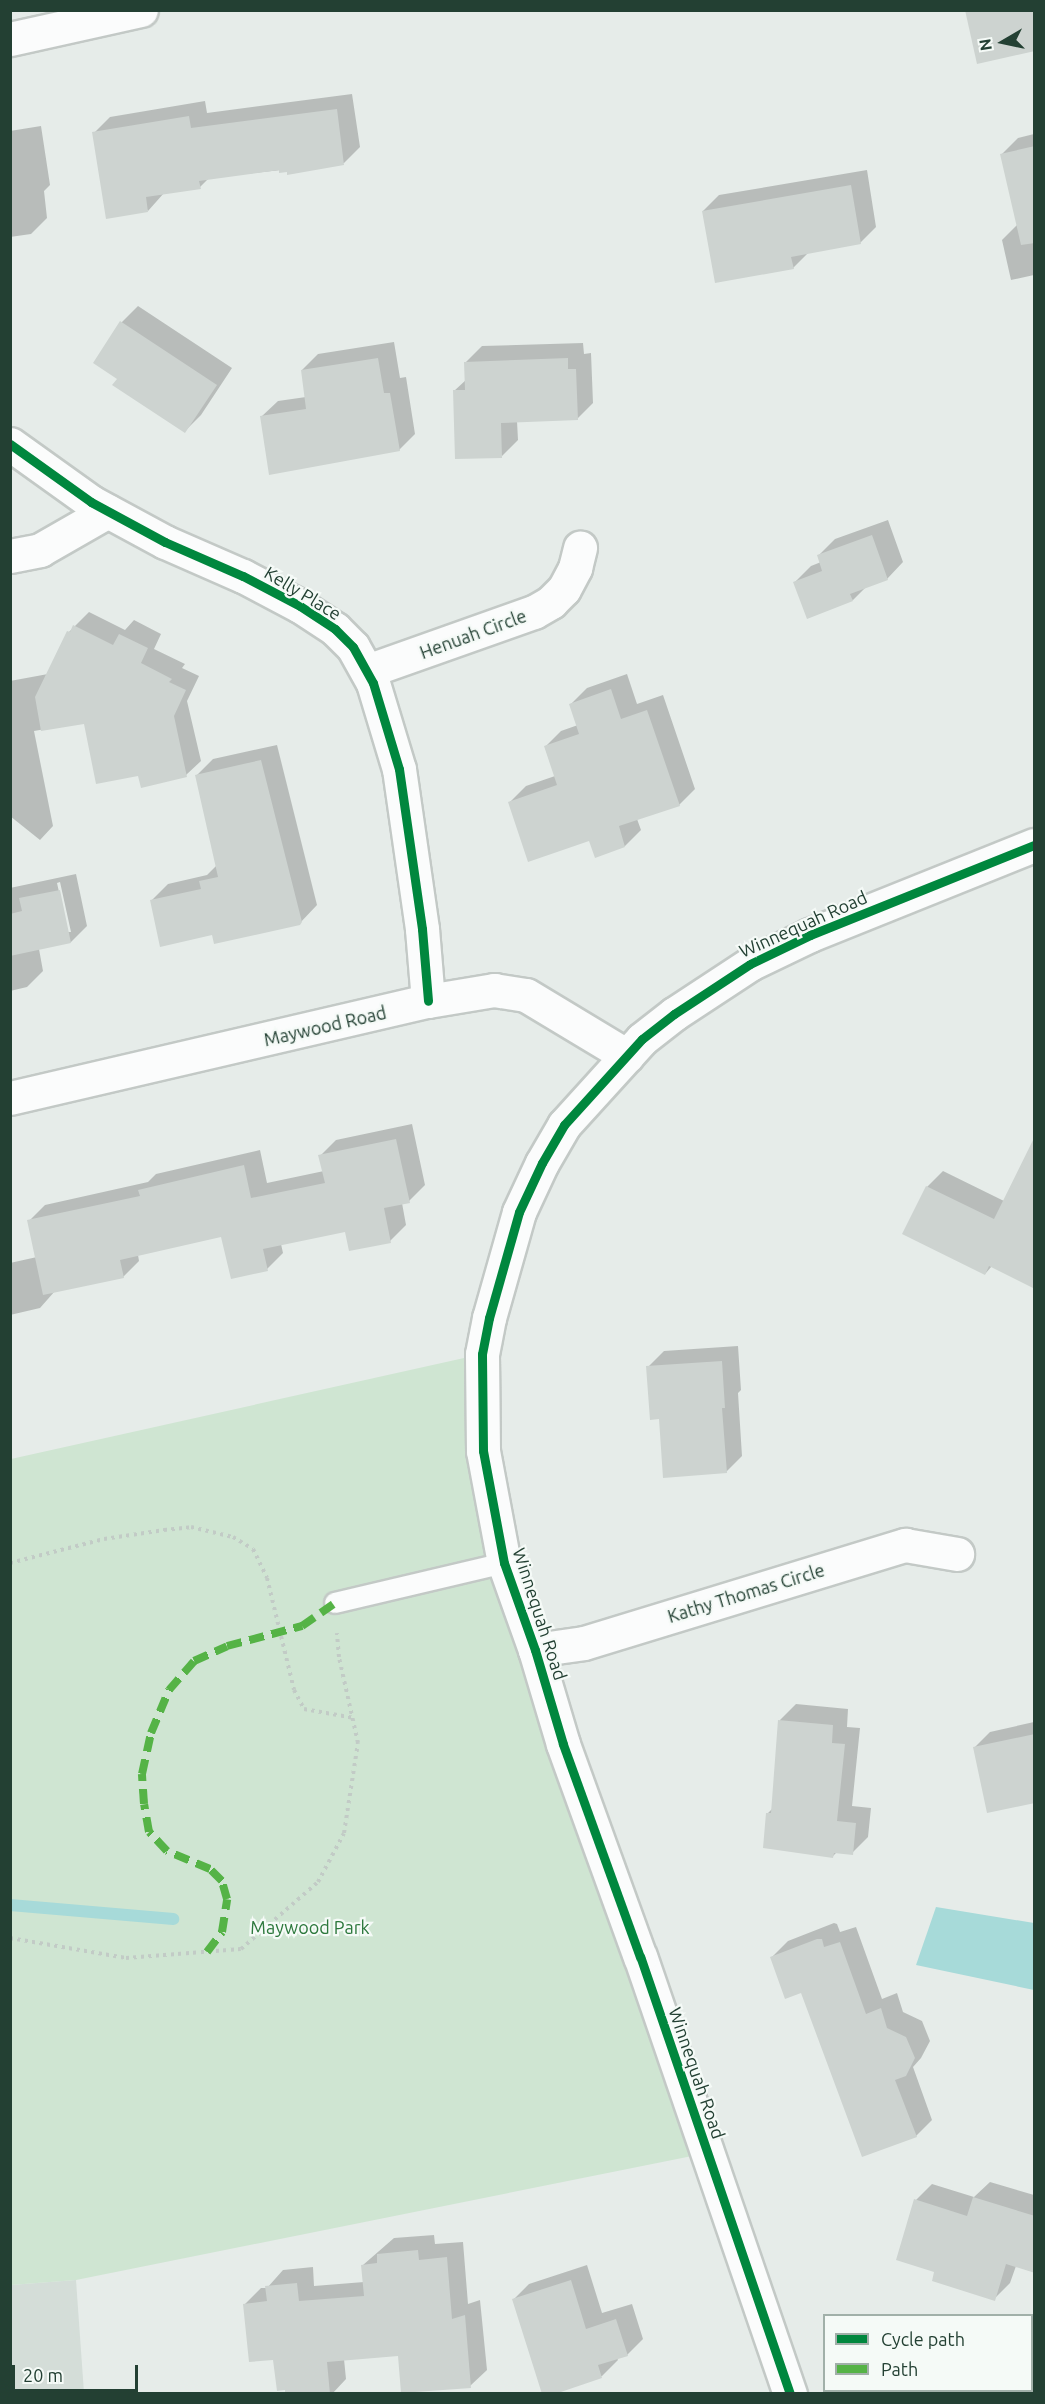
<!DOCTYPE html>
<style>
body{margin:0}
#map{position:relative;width:1045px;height:2404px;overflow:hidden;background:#e6ece9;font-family:Ubuntu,sans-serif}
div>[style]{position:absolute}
.built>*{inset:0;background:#d4ddd8}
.green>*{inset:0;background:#cfe5d2}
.water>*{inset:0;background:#a7dad9}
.shadow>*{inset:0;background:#0003}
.stream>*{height:12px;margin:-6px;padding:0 6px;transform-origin:6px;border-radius:6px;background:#a7dad9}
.building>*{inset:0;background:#cdd3d0}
.path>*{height:4px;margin-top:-2px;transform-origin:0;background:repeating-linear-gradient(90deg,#c2cbc6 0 3px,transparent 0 7.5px)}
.roads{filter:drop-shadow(2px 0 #c3c9c6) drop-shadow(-2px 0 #c3c9c6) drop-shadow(0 2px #c3c9c6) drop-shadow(0 -2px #c3c9c6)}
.service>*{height:20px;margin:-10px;padding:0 10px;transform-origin:10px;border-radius:10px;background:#fbfcfc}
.minor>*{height:33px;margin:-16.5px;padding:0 16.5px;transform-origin:16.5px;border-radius:16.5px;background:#fbfcfc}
.tertiary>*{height:33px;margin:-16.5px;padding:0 16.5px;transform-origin:16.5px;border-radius:16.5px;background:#fbfcfc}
.quiet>*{height:8px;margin-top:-4px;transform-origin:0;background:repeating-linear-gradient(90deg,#55b346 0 15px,transparent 0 23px)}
.cycleway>*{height:9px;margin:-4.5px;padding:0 4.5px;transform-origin:4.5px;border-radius:4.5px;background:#00873e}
span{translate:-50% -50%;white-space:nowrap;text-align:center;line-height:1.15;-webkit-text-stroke:4.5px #f5faf7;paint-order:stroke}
.street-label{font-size:18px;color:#234033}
.park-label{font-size:18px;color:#2c783c}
.frame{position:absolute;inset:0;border:12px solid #234033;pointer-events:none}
.legend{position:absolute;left:823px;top:2314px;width:210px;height:78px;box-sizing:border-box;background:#f5faf7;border:2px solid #a1b0a9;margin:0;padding:8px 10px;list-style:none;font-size:18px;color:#234033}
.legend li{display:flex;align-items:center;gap:12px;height:30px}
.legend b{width:30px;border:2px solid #a1b0a9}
.north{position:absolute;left:973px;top:12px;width:60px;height:60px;-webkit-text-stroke:4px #f5faf7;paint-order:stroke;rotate:261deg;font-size:16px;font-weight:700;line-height:24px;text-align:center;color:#234033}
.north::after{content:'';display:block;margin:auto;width:21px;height:27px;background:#234033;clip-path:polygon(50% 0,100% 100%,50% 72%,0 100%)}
.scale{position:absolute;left:12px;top:2365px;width:126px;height:27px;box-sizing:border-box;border:3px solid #234033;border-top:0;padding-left:8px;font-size:18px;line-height:21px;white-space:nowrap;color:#234033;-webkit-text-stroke:4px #f5faf7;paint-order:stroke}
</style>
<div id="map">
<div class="built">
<i style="clip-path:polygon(76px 2280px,84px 2393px,11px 2394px,11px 2285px)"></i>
</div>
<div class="green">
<i style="clip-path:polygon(482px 1354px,483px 1451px,707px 2153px,76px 2280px,11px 2285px,11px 1459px)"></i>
</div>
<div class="water">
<i style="clip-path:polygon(936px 1907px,1034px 1923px,1034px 1990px,916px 1965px)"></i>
</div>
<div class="shadow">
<i style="clip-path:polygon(352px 94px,360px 147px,344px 163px,209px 178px,200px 187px,164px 193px,148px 211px,94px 133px,110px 117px,205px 101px,207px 113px)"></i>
<i style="clip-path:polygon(41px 126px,50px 185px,44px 191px,47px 218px,31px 234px,10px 237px,10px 131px)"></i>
<i style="clip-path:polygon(1034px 134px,1034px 275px,1011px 280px,1002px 240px,1018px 224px,1002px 154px,1018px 138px)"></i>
<i style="clip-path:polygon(867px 170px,876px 227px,860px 243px,809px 252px,793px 268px,703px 211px,719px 195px)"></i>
<i style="clip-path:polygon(138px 306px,232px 368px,201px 415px,185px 431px,119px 378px,95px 363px,122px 322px)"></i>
<i style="clip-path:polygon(394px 342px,400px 378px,406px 377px,415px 434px,399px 450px,261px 417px,278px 401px,306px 397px,302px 370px,318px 354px)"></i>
<i style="clip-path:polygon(583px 343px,584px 354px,591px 353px,593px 403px,577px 419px,517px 421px,518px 440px,502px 456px,454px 391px,467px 379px,466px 362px,482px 346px)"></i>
<i style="clip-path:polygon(888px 520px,903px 562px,887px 579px,867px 586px,853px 600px,795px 582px,811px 566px,821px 562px,819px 555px,835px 539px)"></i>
<i style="clip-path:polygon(89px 612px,125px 630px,134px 620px,161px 634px,154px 649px,185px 664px,182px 668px,199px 676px,187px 701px,201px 761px,186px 775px,139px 774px,85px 722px,34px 731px,53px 826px,40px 840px,10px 816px,10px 681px,48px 674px,69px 632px)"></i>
<i style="clip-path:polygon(627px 674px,637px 704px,663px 695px,695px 789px,679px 805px,637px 819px,641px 830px,625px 846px,590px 839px,510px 802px,526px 786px,555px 776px,545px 747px,561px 731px,578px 725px,571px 704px,587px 688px)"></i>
<i style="clip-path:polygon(277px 745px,317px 905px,299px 924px,213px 934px,152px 900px,168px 884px,207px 875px,217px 865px,197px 775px,213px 759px)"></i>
<i style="clip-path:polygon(evenodd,76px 874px,87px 926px,71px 942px,39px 949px,43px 971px,27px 987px,10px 991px,10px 888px,76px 874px,60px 882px,71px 932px,68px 932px,57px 883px,60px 882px)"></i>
<i style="clip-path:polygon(412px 1124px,425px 1185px,409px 1201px,402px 1203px,406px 1225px,390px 1241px,346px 1230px,281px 1244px,283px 1253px,267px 1269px,222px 1235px,138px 1255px,139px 1261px,123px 1277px,55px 1291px,40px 1308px,10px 1315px,10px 1263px,37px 1257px,29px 1221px,45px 1205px,148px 1182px,156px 1174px,260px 1150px,267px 1183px,324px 1171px,320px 1156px,336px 1140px)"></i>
<i style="clip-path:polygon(943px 1171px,1004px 1201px,992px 1266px,985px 1274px,904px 1233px,927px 1187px)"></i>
<i style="clip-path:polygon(738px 1346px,741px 1390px,738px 1393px,742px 1456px,726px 1472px,660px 1418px,648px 1367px,664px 1351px)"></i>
<i style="clip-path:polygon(796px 1704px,848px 1709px,847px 1727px,860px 1728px,852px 1806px,871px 1808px,868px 1837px,852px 1853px,837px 1852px,833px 1856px,768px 1813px,773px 1808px,780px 1720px)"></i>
<i style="clip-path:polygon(1034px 1722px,1034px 1802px,974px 1748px,990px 1732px)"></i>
<i style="clip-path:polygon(834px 1923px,837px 1924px,840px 1932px,856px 1927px,882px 1999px,897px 1993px,903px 2012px,922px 2021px,930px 2041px,921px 2058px,913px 2067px,932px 2120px,916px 2136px,802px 1991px,772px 1957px,788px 1941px)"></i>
<i style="clip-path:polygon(990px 2182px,1034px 2195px,1034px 2272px,1016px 2266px,1010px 2283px,994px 2299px,936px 2271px,916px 2200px,932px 2184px,974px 2197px)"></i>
<i style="clip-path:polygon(434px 2235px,435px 2244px,463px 2242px,468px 2304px,480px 2300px,487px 2370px,470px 2386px,400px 2354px,344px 2359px,346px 2379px,332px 2394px,287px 2394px,275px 2358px,245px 2304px,261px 2288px,267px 2288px,283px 2270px,313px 2267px,314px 2286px,364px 2282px,363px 2265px,394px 2238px)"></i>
<i style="clip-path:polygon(587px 2265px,602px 2313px,632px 2304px,643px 2339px,627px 2355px,617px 2358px,618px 2360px,602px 2376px,550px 2394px,513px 2300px,529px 2284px)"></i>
</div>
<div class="stream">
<i style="left:10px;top:1905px;width:164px;rotate:4.9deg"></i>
</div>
<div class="building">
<i style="clip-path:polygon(965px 10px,1035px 10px,1035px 51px,977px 64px)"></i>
<i style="clip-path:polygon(337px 109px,344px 165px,287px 175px,287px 172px,279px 173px,279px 170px,199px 181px,201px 189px,146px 197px,148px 212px,106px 219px,92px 132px,189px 116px,191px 128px)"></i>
<i style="clip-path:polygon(1035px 146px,1035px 243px,1021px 245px,1000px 154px)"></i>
<i style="clip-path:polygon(851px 185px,861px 244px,791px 257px,794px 269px,715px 283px,702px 211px)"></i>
<i style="clip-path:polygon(120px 321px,217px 385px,185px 433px,112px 385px,117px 379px,93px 363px)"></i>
<i style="clip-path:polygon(378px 358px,384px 393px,390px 393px,400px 451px,269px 475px,260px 416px,306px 409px,301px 370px)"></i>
<i style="clip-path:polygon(568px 358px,568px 369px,576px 369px,578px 420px,501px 423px,502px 458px,455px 459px,453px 390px,465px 390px,464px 362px)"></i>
<i style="clip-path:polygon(872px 535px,888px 580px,850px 594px,853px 601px,807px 619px,793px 582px,822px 571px,817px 555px)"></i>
<i style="clip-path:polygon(73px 625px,113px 645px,119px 634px,148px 648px,141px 663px,172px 679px,169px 682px,186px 690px,174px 716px,187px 777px,141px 788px,138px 776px,96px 784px,84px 724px,41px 731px,35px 697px,67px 631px,70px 632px)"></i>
<i style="clip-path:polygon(611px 689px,621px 719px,647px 710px,680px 806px,619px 826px,625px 847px,595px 858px,589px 841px,528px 862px,508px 802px,557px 785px,544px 746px,579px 734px,569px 704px)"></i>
<i style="clip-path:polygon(261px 760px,302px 922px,300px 925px,214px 944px,212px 935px,160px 947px,150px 900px,201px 889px,199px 881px,218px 877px,195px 775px)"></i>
<i style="clip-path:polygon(60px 890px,71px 943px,10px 956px,10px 914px,22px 911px,19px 898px)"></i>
<i style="clip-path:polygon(1035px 1136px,1035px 1289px,989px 1266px,985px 1275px,902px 1234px,926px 1186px,994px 1219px)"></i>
<i style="clip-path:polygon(396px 1139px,410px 1203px,384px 1208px,391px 1243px,349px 1251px,345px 1232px,263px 1249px,268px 1271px,231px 1279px,221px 1237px,120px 1260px,124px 1278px,43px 1295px,27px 1220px,140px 1196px,138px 1190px,244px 1165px,251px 1198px,325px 1183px,318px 1155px)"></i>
<i style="clip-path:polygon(722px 1361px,725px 1408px,722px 1408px,727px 1473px,663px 1478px,659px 1419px,650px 1420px,646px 1366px)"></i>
<i style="clip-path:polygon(778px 1720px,833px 1725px,832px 1743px,845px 1744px,837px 1821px,856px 1823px,853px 1855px,834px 1853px,833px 1858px,763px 1848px,766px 1813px,771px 1813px)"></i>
<i style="clip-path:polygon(1035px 1734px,1035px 1803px,987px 1813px,973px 1747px)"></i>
<i style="clip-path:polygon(817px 1939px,822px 1939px,824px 1947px,840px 1942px,866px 2014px,881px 2008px,887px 2028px,906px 2037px,915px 2058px,906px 2076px,895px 2080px,917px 2137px,862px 2157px,801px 1993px,785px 1999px,770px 1957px)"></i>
<i style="clip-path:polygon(973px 2197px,1035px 2216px,1035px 2273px,1006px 2264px,995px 2301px,932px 2281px,934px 2272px,896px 2260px,914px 2199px,967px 2216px)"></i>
<i style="clip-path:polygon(418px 2250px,419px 2260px,447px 2257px,452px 2319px,465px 2315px,471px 2388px,401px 2393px,398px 2356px,327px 2362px,330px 2394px,285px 2394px,285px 2390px,277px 2391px,273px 2360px,249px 2362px,243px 2304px,267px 2301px,265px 2286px,297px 2283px,299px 2301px,364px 2296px,361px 2265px,377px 2263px,377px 2254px)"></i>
<i style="clip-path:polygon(571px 2280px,586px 2329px,616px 2319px,628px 2356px,598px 2365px,602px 2378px,555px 2394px,542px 2394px,512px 2299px)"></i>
</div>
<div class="path">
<i style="left:10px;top:1563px;width:97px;rotate:-14.3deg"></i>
<i style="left:104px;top:1539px;width:61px;rotate:-8.5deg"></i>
<i style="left:164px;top:1530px;width:27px;rotate:-6deg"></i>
<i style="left:191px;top:1527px;width:43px;rotate:13.4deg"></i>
<i style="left:233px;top:1537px;width:23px;rotate:31deg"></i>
<i style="left:253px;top:1549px;width:32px;rotate:64deg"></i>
<i style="left:267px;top:1578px;width:115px;rotate:76.4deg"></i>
<i style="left:294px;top:1690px;width:21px;rotate:62deg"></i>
<i style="left:304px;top:1709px;width:51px;rotate:10.2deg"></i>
<i style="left:10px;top:1938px;width:118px;rotate:9.8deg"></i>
<i style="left:126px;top:1958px;width:115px;rotate:-4.5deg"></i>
<i style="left:241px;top:1949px;width:102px;rotate:-41deg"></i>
<i style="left:318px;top:1882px;width:55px;rotate:-62deg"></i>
<i style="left:344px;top:1833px;width:91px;rotate:-81.2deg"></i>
<i style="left:358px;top:1743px;width:88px;rotate:-102.5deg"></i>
<i style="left:339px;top:1657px;width:24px;rotate:-95deg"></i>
</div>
<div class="roads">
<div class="service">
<i style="left:335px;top:1603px;width:174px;rotate:-13.3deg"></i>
</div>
<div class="minor">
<i style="left:10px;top:39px;width:134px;rotate:-12.5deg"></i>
<i style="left:10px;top:444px;width:100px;rotate:35.6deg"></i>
<i style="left:91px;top:502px;width:84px;rotate:28.4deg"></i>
<i style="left:165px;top:542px;width:85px;rotate:23.6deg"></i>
<i style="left:243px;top:576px;width:64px;rotate:27.8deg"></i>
<i style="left:300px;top:606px;width:42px;rotate:33.3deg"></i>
<i style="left:335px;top:629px;width:25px;rotate:45deg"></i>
<i style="left:353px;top:647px;width:41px;rotate:60.9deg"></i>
<i style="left:373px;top:683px;width:90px;rotate:73.2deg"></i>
<i style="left:399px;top:769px;width:162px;rotate:81.8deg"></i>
<i style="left:422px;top:929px;width:72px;rotate:85.2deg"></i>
<i style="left:10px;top:556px;width:31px;rotate:-11deg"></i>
<i style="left:40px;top:550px;width:78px;rotate:-29.8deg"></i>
<i style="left:367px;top:671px;width:177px;rotate:-19.5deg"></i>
<i style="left:534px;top:612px;width:20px;rotate:-30deg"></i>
<i style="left:551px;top:602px;width:18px;rotate:-45deg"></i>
<i style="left:564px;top:589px;width:24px;rotate:-62deg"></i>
<i style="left:575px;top:568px;width:21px;rotate:-76deg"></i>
<i style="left:10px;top:1098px;width:429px;rotate:-13.1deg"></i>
<i style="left:428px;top:1001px;width:67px;rotate:-9.5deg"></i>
<i style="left:494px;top:990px;width:32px;rotate:9deg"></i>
<i style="left:526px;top:995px;width:118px;rotate:31.1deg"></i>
<i style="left:535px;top:1650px;width:49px;rotate:-8.1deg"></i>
<i style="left:584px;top:1643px;width:336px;rotate:-17deg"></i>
<i style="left:905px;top:1545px;width:53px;rotate:9.8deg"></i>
</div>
<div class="tertiary">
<i style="left:790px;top:2394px;width:462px;rotate:-108.9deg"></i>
<i style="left:640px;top:1957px;width:226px;rotate:-109.9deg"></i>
<i style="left:563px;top:1744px;width:98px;rotate:-106.6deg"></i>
<i style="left:535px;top:1650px;width:92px;rotate:-109.6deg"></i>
<i style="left:504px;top:1563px;width:114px;rotate:-100.6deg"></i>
<i style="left:483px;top:1451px;width:97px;rotate:-90.6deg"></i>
<i style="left:482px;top:1354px;width:37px;rotate:-79deg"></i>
<i style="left:489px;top:1318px;width:110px;rotate:-74.2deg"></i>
<i style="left:519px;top:1212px;width:54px;rotate:-64.9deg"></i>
<i style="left:542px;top:1163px;width:44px;rotate:-59.9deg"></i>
<i style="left:564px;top:1125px;width:116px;rotate:-47.8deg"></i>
<i style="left:642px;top:1039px;width:41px;rotate:-38deg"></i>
<i style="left:674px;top:1014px;width:91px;rotate:-33.3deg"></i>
<i style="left:750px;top:964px;width:67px;rotate:-25.8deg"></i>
<i style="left:810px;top:935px;width:241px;rotate:-21.9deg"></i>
</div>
</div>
<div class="quiet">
<i style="left:207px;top:1952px;width:25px;rotate:-53deg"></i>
<i style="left:222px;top:1932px;width:33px;rotate:-81deg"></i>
<i style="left:227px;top:1899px;width:19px;rotate:-106deg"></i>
<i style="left:222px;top:1881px;width:17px;rotate:-135deg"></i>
<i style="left:210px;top:1869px;width:47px;rotate:-157.3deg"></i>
<i style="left:167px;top:1851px;width:26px;rotate:-133deg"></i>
<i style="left:149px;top:1832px;width:28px;rotate:-100deg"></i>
<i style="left:144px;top:1804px;width:30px;rotate:-94deg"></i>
<i style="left:142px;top:1774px;width:42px;rotate:-77.6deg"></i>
<i style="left:151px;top:1733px;width:47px;rotate:-67.3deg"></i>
<i style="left:169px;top:1690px;width:38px;rotate:-49deg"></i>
<i style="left:194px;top:1661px;width:36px;rotate:-24deg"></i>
<i style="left:227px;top:1646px;width:78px;rotate:-14.9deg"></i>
<i style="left:302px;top:1626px;width:40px;rotate:-34.9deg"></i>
</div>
<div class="cycleway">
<i style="left:10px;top:444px;width:100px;rotate:35.6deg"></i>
<i style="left:91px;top:502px;width:84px;rotate:28.4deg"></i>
<i style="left:165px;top:542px;width:85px;rotate:23.6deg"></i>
<i style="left:243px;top:576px;width:64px;rotate:27.8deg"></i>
<i style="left:300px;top:606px;width:42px;rotate:33.3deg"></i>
<i style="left:335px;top:629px;width:25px;rotate:45deg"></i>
<i style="left:353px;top:647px;width:41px;rotate:60.9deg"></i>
<i style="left:373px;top:683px;width:90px;rotate:73.2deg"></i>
<i style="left:399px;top:769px;width:162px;rotate:81.8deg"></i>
<i style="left:422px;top:929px;width:72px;rotate:85.2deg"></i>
<i style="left:790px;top:2394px;width:462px;rotate:-108.9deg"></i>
<i style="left:640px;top:1957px;width:226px;rotate:-109.9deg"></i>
<i style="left:563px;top:1744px;width:98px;rotate:-106.6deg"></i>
<i style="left:535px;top:1650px;width:92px;rotate:-109.6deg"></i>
<i style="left:504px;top:1563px;width:114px;rotate:-100.6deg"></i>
<i style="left:483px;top:1451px;width:97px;rotate:-90.6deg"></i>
<i style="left:482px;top:1354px;width:37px;rotate:-79deg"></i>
<i style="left:489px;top:1318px;width:110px;rotate:-74.2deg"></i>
<i style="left:519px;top:1212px;width:54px;rotate:-64.9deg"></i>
<i style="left:542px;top:1163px;width:44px;rotate:-59.9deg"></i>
<i style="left:564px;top:1125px;width:116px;rotate:-47.8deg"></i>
<i style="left:642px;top:1039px;width:41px;rotate:-38deg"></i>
<i style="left:674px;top:1014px;width:91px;rotate:-33.3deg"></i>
<i style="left:750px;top:964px;width:67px;rotate:-25.8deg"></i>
<i style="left:810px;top:935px;width:241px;rotate:-21.9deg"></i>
</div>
<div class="street-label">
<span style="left:303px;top:593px;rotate:31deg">Kelly Place</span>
<span style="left:473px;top:634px;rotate:-20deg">Henuah Circle</span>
<span style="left:803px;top:924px;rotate:-24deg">Winnequah Road</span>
<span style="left:325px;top:1026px;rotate:-13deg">Maywood Road</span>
<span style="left:746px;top:1593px;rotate:-17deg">Kathy Thomas Circle</span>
<span style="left:540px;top:1614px;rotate:72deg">Winnequah Road</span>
<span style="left:697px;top:2073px;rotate:71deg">Winnequah Road</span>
</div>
<div class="park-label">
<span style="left:310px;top:1927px">Maywood Park</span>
</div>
<div class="frame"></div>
<ul class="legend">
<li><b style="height:8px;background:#00873e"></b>Cycle path</li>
<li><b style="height:8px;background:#55b346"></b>Path</li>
</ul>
<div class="north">N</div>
<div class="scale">20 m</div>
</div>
